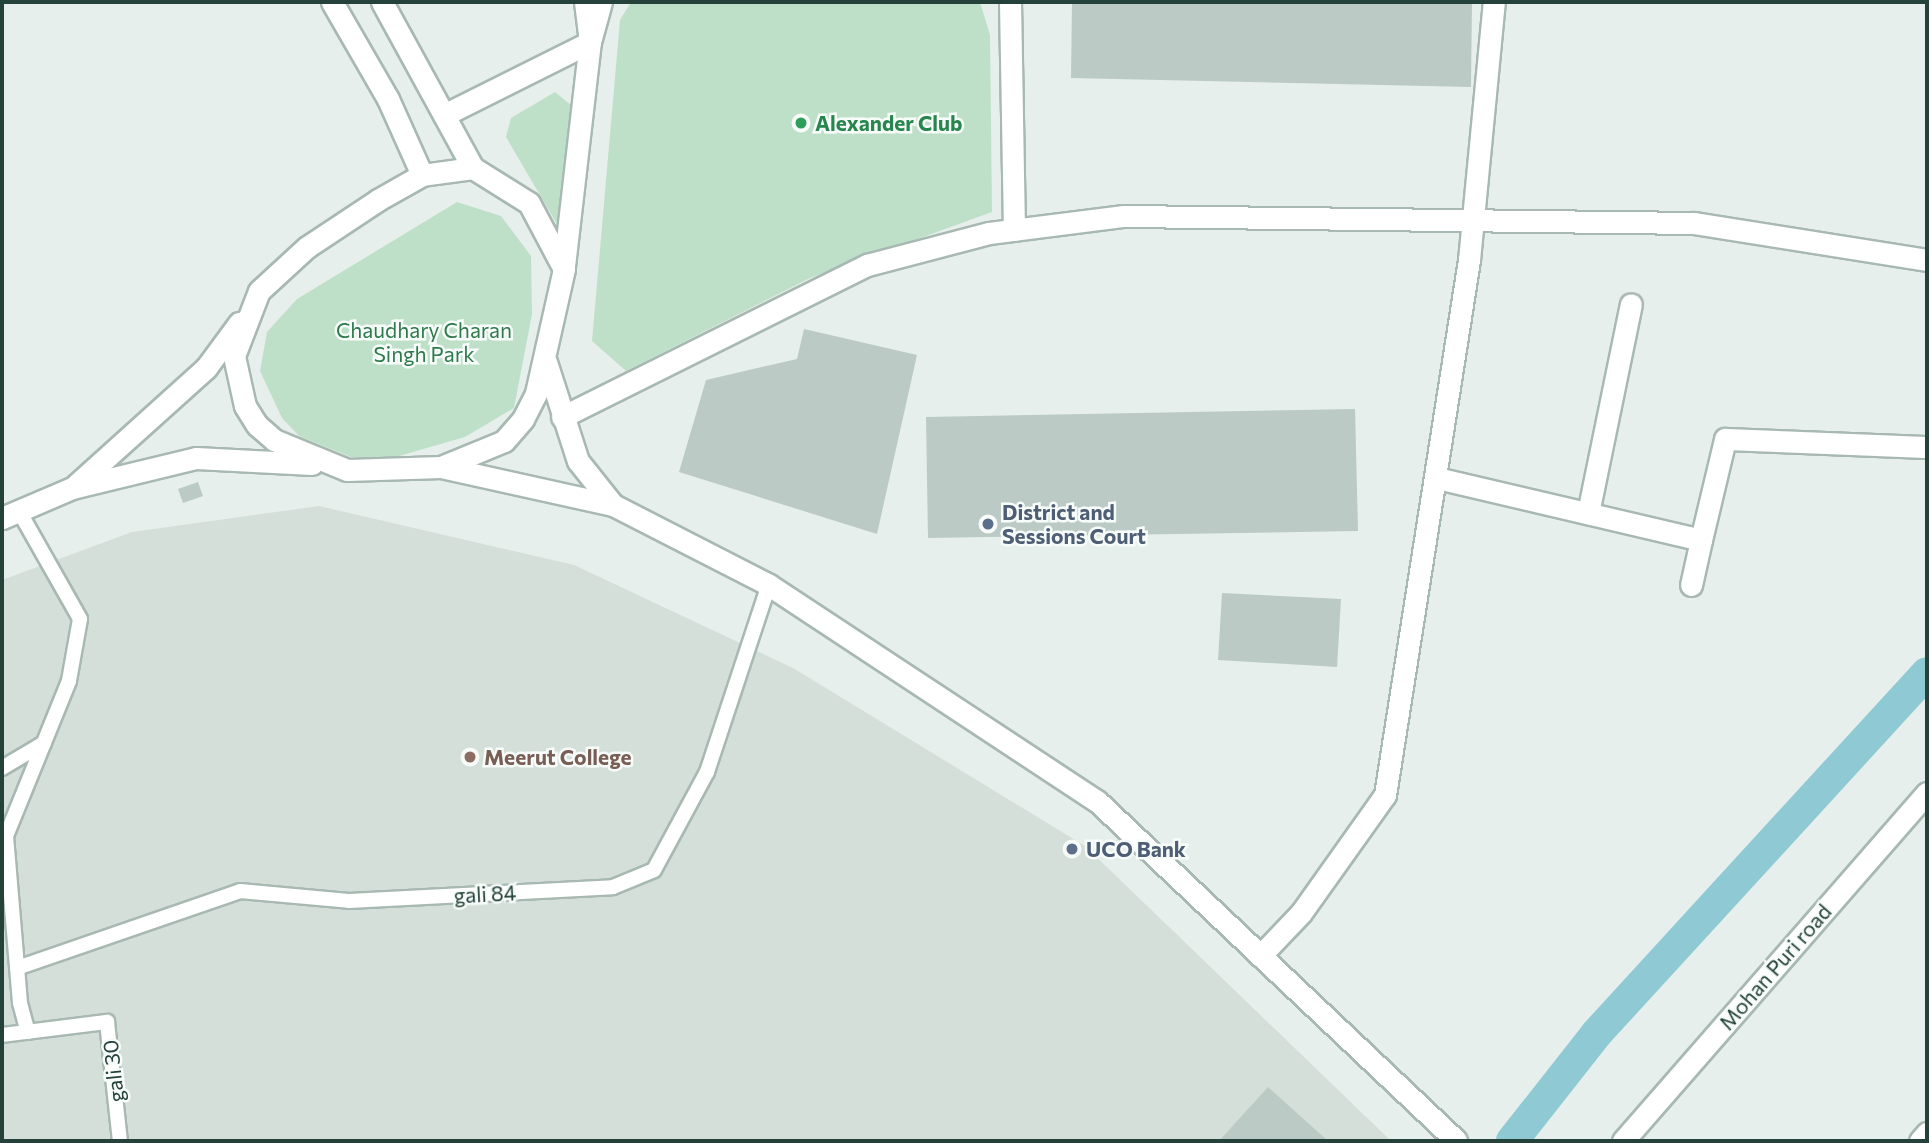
<!DOCTYPE html>
<style>
body{margin:0}
#map{position:relative;width:1929px;height:1143px;overflow:hidden;background:#e6efeb;font-family:Commissioner,sans-serif}
div>[style]{position:absolute}
.built>*{inset:0;background:#d4dfda}
.green>*{inset:0;background:#bfe0c8}
.canal>*{height:32px;margin:-16px;padding:0 16px;transform-origin:16px;border-radius:16px;background:#8ec9d4}
.building>*{inset:0;background:#bbcac4}
.roads{filter:drop-shadow(2px 0 #a8b8b2) drop-shadow(-2px 0 #a8b8b2) drop-shadow(0 2px #a8b8b2) drop-shadow(0 -2px #a8b8b2)}
.lane>*{height:14px;margin:-7px;padding:0 7px;transform-origin:7px;border-radius:7px;background:#fff}
.street>*{height:21px;margin:-10.5px;padding:0 10.5px;transform-origin:10.5px;border-radius:10.5px;background:#fff}
.secondary>*{height:21px;margin:-10.5px;padding:0 10.5px;transform-origin:10.5px;border-radius:10.5px;background:#fff}
.dots>*{width:19px;height:19px;translate:-50% -50%;box-sizing:border-box;border:4px solid #f7fbf9;border-radius:50%}
span{translate:-50% -50%;white-space:nowrap;text-align:center;line-height:1.15;-webkit-text-stroke:5px #f7fbf9;paint-order:stroke}
.leisure-label{font-size:21px;color:#27864d;font-weight:700}
.left{translate:0 -50%;text-align:left}
.park-label{font-size:21px;color:#2d7a4b}
.service-label{font-size:21px;color:#4e5e75;font-weight:700}
.education-label{font-size:21px;color:#785e54;font-weight:700}
.street-label{font-size:21px;color:#24423a}
.frame{position:absolute;inset:0;border:4px solid #24423a;pointer-events:none}
</style>
<div id="map">
<div class="built">
<i style="clip-path:polygon(319px 506px,574px 565px,793px 668px,1085px 846px,1389px 1139px,2px 1141px,2px 580px,132px 532px)"></i>
</div>
<div class="green">
<i style="clip-path:polygon(631px 2px,980px 2px,990px 35px,992px 212px,810px 278px,626px 371px,592px 341px,620px 20px)"></i>
<i style="clip-path:polygon(555px 92px,571px 105px,561px 231px,506px 137px,511px 118px)"></i>
<i style="clip-path:polygon(457px 202px,501px 216px,531px 256px,532px 314px,514px 408px,465px 437px,392px 458px,351px 457px,299px 436px,282px 418px,260px 371px,267px 332px,297px 299px)"></i>
</div>
<div class="canal">
<i style="left:1512px;top:1141px;width:137px;rotate:-51.8deg"></i>
<i style="left:1597px;top:1033px;width:488px;rotate:-47.5deg"></i>
</div>
<div class="building">
<i style="clip-path:polygon(1072px 2px,1472px 2px,1471px 87px,1071px 78px)"></i>
<i style="clip-path:polygon(804px 329px,917px 355px,877px 534px,679px 472px,706px 380px,797px 359px)"></i>
<i style="clip-path:polygon(1355px 409px,1358px 531px,928px 538px,926px 417px)"></i>
<i style="clip-path:polygon(198px 482px,203px 496px,183px 503px,178px 489px)"></i>
<i style="clip-path:polygon(1222px 593px,1341px 599px,1337px 667px,1218px 660px)"></i>
<i style="clip-path:polygon(1268px 1087px,1328px 1141px,1219px 1141px)"></i>
</div>
<div class="roads">
<div class="lane">
<i style="left:19px;top:511px;width:124px;rotate:60.5deg"></i>
<i style="left:80px;top:619px;width:63px;rotate:100.1deg"></i>
<i style="left:69px;top:681px;width:167px;rotate:112.1deg"></i>
<i style="left:6px;top:836px;width:168px;rotate:85.2deg"></i>
<i style="left:20px;top:1003px;width:30px;rotate:75deg"></i>
<i style="left:2px;top:768px;width:49px;rotate:-30.8deg"></i>
<i style="left:17px;top:968px;width:236px;rotate:-19deg"></i>
<i style="left:240px;top:891px;width:109px;rotate:5.2deg"></i>
<i style="left:349px;top:901px;width:264px;rotate:-3deg"></i>
<i style="left:613px;top:887px;width:44px;rotate:-22.5deg"></i>
<i style="left:654px;top:870px;width:111px;rotate:-61.6deg"></i>
<i style="left:707px;top:772px;width:197px;rotate:-71.7deg"></i>
<i style="left:2px;top:1035px;width:106px;rotate:-7.1deg"></i>
<i style="left:107px;top:1022px;width:120px;rotate:83.8deg"></i>
</div>
<div class="street">
<i style="left:1010px;top:2px;width:228px;rotate:89deg"></i>
<i style="left:562px;top:417px;width:341px;rotate:-26.5deg"></i>
<i style="left:867px;top:265px;width:126px;rotate:-14.7deg"></i>
<i style="left:989px;top:233px;width:136px;rotate:-7.2deg"></i>
<i style="left:1124px;top:216px;width:570px;rotate:0.7deg"></i>
<i style="left:1694px;top:223px;width:236px;rotate:9deg"></i>
<i style="left:1437px;top:478px;width:271px;rotate:13.2deg"></i>
<i style="left:1701px;top:540px;width:46px;rotate:102.5deg"></i>
<i style="left:1588px;top:513px;width:213px;rotate:-78.4deg"></i>
<i style="left:1701px;top:540px;width:104px;rotate:-76.6deg"></i>
<i style="left:1725px;top:439px;width:202px;rotate:2.3deg"></i>
<i style="left:1260px;top:956px;width:59px;rotate:-46.4deg"></i>
<i style="left:1301px;top:913px;width:145px;rotate:-54.6deg"></i>
<i style="left:1385px;top:795px;width:542px;rotate:-81.08deg"></i>
<i style="left:1469px;top:260px;width:259px;rotate:-84.5deg"></i>
<i style="left:1920px;top:1141px;width:11px;rotate:-49deg"></i>
</div>
<div class="secondary">
<i style="left:332px;top:2px;width:112px;rotate:60deg"></i>
<i style="left:388px;top:99px;width:83px;rotate:65.9deg"></i>
<i style="left:382px;top:2px;width:189px;rotate:61.3deg"></i>
<i style="left:444px;top:115px;width:163px;rotate:-26.6deg"></i>
<i style="left:590px;top:42px;width:40px;rotate:-97.1deg"></i>
<i style="left:564px;top:266px;width:226px;rotate:-83.4deg"></i>
<i style="left:590px;top:42px;width:41px;rotate:-74.6deg"></i>
<i style="left:546px;top:362px;width:104px;rotate:72.1deg"></i>
<i style="left:578px;top:461px;width:56px;rotate:51.5deg"></i>
<i style="left:441px;top:467px;width:68px;rotate:-22.4deg"></i>
<i style="left:504px;top:441px;width:29px;rotate:-49deg"></i>
<i style="left:523px;top:419px;width:29px;rotate:-63deg"></i>
<i style="left:536px;top:393px;width:127px;rotate:-77.3deg"></i>
<i style="left:564px;top:269px;width:75px;rotate:-117.9deg"></i>
<i style="left:529px;top:203px;width:66px;rotate:-148deg"></i>
<i style="left:473px;top:168px;width:51px;rotate:172.2deg"></i>
<i style="left:422px;top:175px;width:51px;rotate:150.4deg"></i>
<i style="left:378px;top:200px;width:85px;rotate:146.5deg"></i>
<i style="left:307px;top:247px;width:65px;rotate:137.5deg"></i>
<i style="left:259px;top:291px;width:70px;rotate:111deg"></i>
<i style="left:234px;top:356px;width:51px;rotate:77.6deg"></i>
<i style="left:245px;top:406px;width:22px;rotate:58deg"></i>
<i style="left:257px;top:425px;width:23px;rotate:41deg"></i>
<i style="left:274px;top:440px;width:79px;rotate:22.3deg"></i>
<i style="left:347px;top:470px;width:94px;rotate:-1.8deg"></i>
<i style="left:441px;top:467px;width:176px;rotate:12.5deg"></i>
<i style="left:613px;top:505px;width:175px;rotate:27.1deg"></i>
<i style="left:769px;top:585px;width:393px;rotate:33.4deg"></i>
<i style="left:1097px;top:801px;width:494px;rotate:43.4deg"></i>
<i style="left:76px;top:485px;width:175px;rotate:-42deg"></i>
<i style="left:206px;top:368px;width:56px;rotate:-53.7deg"></i>
<i style="left:2px;top:518px;width:76px;rotate:-23.2deg"></i>
<i style="left:72px;top:488px;width:128px;rotate:-13.6deg"></i>
<i style="left:196px;top:458px;width:116px;rotate:3deg"></i>
<i style="left:1623px;top:1141px;width:462px;rotate:-48.9deg"></i>
</div>
</div>
<div class="dots">
<i style="left:801px;top:123px;background:#2e9e5b"></i>
<i style="left:988px;top:524px;background:#5c6f8a"></i>
<i style="left:470px;top:757px;background:#8d6e63"></i>
<i style="left:1072px;top:849px;background:#5c6f8a"></i>
</div>
<div class="leisure-label">
<span class="left" style="left:815px;top:123px">Alexander Club</span>
</div>
<div class="park-label">
<span style="left:424px;top:342px">Chaudhary Charan<br>Singh Park</span>
</div>
<div class="service-label">
<span class="left" style="left:1002px;top:524px">District and<br>Sessions Court</span>
<span class="left" style="left:1086px;top:849px">UCO Bank</span>
</div>
<div class="education-label">
<span class="left" style="left:484px;top:757px">Meerut College</span>
</div>
<div class="street-label">
<span style="left:485px;top:894px;rotate:-3deg">gali 84</span>
<span style="left:1775px;top:967px;rotate:-49deg">Mohan Puri road</span>
<span style="left:113px;top:1071px;rotate:-96deg">gali 30</span>
</div>
<div class="frame"></div>
</div>
